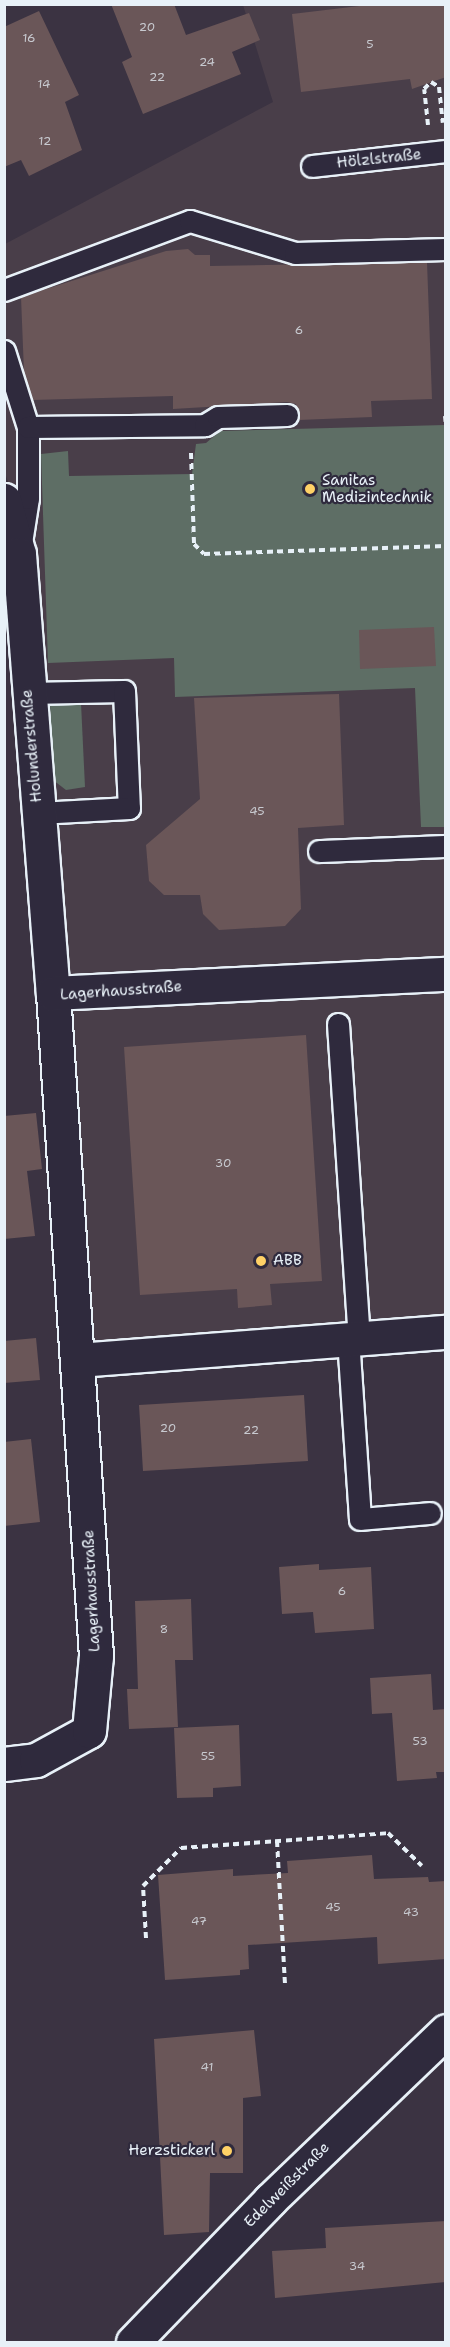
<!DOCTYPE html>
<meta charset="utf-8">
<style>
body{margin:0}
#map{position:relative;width:450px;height:2347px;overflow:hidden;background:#3b3342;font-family:"Shantell Sans",sans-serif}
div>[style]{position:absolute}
.built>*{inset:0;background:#493e49}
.green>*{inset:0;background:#5e6e65}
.building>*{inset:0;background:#6a5658}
.path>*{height:4px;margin-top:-2px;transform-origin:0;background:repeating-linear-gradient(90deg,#e8f1f8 0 6px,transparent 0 10.5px)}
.roads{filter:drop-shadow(2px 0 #e8f1f8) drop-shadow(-2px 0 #e8f1f8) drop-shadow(0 2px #e8f1f8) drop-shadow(0 -2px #e8f1f8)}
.service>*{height:21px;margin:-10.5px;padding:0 10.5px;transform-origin:10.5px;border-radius:10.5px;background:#2f2a3d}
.minor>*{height:33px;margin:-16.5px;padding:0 16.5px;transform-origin:16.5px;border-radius:16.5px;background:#2f2a3d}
.tertiary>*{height:33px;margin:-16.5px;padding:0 16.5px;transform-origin:16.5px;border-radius:16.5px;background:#2f2a3d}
.dots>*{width:16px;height:16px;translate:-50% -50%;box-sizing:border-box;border:3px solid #2f2a3d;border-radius:50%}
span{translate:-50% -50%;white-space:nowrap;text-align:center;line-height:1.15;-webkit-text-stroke:4.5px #2f2a3d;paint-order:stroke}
.number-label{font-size:12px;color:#c8cad0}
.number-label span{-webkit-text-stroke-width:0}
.street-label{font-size:15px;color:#e8f1f8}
.poi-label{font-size:15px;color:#e8f1f8}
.left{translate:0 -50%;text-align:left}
.right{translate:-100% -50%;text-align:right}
.frame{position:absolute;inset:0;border:6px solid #e8f1f8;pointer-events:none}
</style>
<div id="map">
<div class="built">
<i style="clip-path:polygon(243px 5px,445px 5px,445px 1346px,96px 1376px,30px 549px,5px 473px,5px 244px,273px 102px)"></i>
</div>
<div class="green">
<i style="clip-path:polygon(445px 425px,445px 827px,421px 827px,415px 688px,175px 697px,174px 658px,48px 663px,41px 454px,68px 451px,69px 476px,192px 474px,196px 444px,206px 443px,220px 431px)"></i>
<i style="clip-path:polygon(81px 703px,85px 787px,66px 790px,53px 780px,50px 704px)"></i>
</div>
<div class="building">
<i style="clip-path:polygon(111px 4px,174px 4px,186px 35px,249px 13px,260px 40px,232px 52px,241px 74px,143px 114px,122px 62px,132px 57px)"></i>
<i style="clip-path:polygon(376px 4px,446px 4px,446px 77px,412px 89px,410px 79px,301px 92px,292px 14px)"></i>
<i style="clip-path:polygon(39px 11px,79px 95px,65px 102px,82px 150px,29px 176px,21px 160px,4px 167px,4px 27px)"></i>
<i style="clip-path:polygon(188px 249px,195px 255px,210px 255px,210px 266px,427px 262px,432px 399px,371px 401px,372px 417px,299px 420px,296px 404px,287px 402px,173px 409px,173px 396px,33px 400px,24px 372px,21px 297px,166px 251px)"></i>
<i style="clip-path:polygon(434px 627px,436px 666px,360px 669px,359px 630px)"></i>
<i style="clip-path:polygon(339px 694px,344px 825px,298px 828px,301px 909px,285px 926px,219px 930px,203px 914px,200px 895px,164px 895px,149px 881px,146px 845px,200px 799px,194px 698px)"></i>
<i style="clip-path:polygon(306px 1035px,322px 1281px,270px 1284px,272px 1305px,238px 1308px,237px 1289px,140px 1295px,124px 1047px)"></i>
<i style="clip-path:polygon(36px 1113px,42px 1169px,27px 1171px,35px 1236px,4px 1239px,4px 1116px)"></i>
<i style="clip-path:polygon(36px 1338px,40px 1380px,4px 1383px,4px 1341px)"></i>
<i style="clip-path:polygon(304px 1395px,308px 1461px,143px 1471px,139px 1405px)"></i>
<i style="clip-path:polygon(31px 1439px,40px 1522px,4px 1526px,4px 1442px)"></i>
<i style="clip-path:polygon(319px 1564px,319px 1570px,371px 1567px,374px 1629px,315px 1633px,313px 1612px,282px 1614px,279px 1567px)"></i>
<i style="clip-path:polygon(191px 1599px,193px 1660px,175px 1660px,178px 1727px,129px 1729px,127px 1689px,138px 1689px,135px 1601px)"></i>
<i style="clip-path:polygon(431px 1674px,433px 1710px,446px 1709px,446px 1772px,436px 1772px,437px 1778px,397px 1781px,392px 1713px,372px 1714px,370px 1678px)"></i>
<i style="clip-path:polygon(239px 1725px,241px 1786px,213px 1788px,213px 1797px,177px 1798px,174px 1728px)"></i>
<i style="clip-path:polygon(372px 1855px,374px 1879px,428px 1877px,429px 1882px,446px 1881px,446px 1959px,378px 1964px,377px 1937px,248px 1945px,249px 1969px,240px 1970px,240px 1975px,165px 1980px,158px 1875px,233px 1869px,233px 1876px,288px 1873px,287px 1861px)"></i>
<i style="clip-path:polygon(254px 2030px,261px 2096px,243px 2098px,243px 2173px,210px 2173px,209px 2232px,164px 2235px,154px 2039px)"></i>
<i style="clip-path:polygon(446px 2221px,446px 2282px,275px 2298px,272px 2251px,326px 2248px,325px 2228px)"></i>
</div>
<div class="path">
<i style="left:428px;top:125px;width:36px;rotate:-96deg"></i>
<i style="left:424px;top:89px;width:10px;rotate:-45deg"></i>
<i style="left:431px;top:82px;width:9px;rotate:32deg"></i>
<i style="left:439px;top:87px;width:36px;rotate:84deg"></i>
<i style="left:445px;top:416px;width:9px;rotate:84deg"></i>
<i style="left:191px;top:453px;width:91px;rotate:88.1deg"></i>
<i style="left:194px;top:544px;width:14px;rotate:45deg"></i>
<i style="left:204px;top:554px;width:242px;rotate:-1.9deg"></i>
<i style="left:277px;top:1841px;width:144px;rotate:86.8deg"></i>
<i style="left:146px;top:1938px;width:52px;rotate:-93.3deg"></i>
<i style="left:143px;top:1886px;width:54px;rotate:-45deg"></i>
<i style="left:181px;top:1848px;width:208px;rotate:-4.1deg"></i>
<i style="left:388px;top:1833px;width:47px;rotate:44.1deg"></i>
</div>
<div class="roads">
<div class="service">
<i style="left:312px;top:166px;width:135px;rotate:-6.4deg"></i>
<i style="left:4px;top:290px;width:198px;rotate:-20.4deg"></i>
<i style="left:190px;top:221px;width:110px;rotate:16.9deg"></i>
<i style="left:295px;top:253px;width:151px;rotate:-1.5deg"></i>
<i style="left:4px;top:351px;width:80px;rotate:72.5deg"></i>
<i style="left:21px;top:543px;width:46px;rotate:-81.2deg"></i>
<i style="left:28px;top:498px;width:71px;rotate:-90deg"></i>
<i style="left:28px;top:427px;width:177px;rotate:-0.6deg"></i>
<i style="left:205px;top:425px;width:15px;rotate:-32deg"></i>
<i style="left:218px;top:417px;width:69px;rotate:-1.7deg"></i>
<i style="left:28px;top:693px;width:96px;rotate:-1.2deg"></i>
<i style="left:124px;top:691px;width:117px;rotate:87.6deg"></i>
<i style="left:129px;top:808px;width:91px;rotate:176.9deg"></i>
<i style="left:319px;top:851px;width:127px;rotate:-2.3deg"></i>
<i style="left:338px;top:1024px;width:314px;rotate:86.2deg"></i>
<i style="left:348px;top:1338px;width:181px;rotate:86.2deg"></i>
<i style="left:360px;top:1519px;width:70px;rotate:-4.9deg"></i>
</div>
<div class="minor">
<i style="left:4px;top:500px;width:56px;rotate:74.5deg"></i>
<i style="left:19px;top:554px;width:440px;rotate:85.6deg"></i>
<i style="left:78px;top:1360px;width:369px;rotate:-4.4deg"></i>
<i style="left:4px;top:1764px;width:32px;rotate:-7deg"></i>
<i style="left:36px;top:1760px;width:60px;rotate:-28.7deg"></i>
<i style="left:89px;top:1731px;width:75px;rotate:-84.7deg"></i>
<i style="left:96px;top:1656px;width:664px;rotate:-93.71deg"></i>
<i style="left:53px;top:993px;width:393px;rotate:-2.8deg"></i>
</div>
<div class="tertiary">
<i style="left:133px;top:2342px;width:197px;rotate:-46deg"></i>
<i style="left:270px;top:2200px;width:244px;rotate:-43.8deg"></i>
</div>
</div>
<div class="dots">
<i style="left:310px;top:489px;background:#ffd166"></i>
<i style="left:261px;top:1261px;background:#ffd166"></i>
<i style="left:227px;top:2151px;background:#ffd166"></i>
</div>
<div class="number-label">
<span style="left:147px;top:28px">20</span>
<span style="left:29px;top:39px">16</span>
<span style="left:370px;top:45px">5</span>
<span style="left:207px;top:63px">24</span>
<span style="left:157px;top:78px">22</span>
<span style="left:44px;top:85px">14</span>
<span style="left:45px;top:142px">12</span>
<span style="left:299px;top:331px">6</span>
<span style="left:257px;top:812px">45</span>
<span style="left:223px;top:1164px">30</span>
<span style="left:168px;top:1429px">20</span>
<span style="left:251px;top:1431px">22</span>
<span style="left:342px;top:1592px">6</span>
<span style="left:164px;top:1630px">8</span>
<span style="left:420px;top:1742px">53</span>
<span style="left:208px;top:1757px">55</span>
<span style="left:333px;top:1908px">45</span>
<span style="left:411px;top:1913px">43</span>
<span style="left:199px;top:1922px">47</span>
<span style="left:207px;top:2068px">41</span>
<span style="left:357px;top:2267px">34</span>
</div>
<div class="street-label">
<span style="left:379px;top:159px;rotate:-6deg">Hölzlstraße</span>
<span style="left:32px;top:746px;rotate:-95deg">Holunderstraße</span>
<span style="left:121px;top:991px;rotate:-4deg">Lagerhausstraße</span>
<span style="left:92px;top:1591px;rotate:-93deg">Lagerhausstraße</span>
<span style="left:287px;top:2185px;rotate:-45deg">Edelweißstraße</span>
</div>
<div class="poi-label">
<span class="left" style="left:322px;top:489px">Sanitas<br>Medizintechnik</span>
<span class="left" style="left:273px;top:1261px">ABB</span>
<span class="right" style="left:215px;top:2151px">Herzstickerl</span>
</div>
<div class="frame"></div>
</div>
